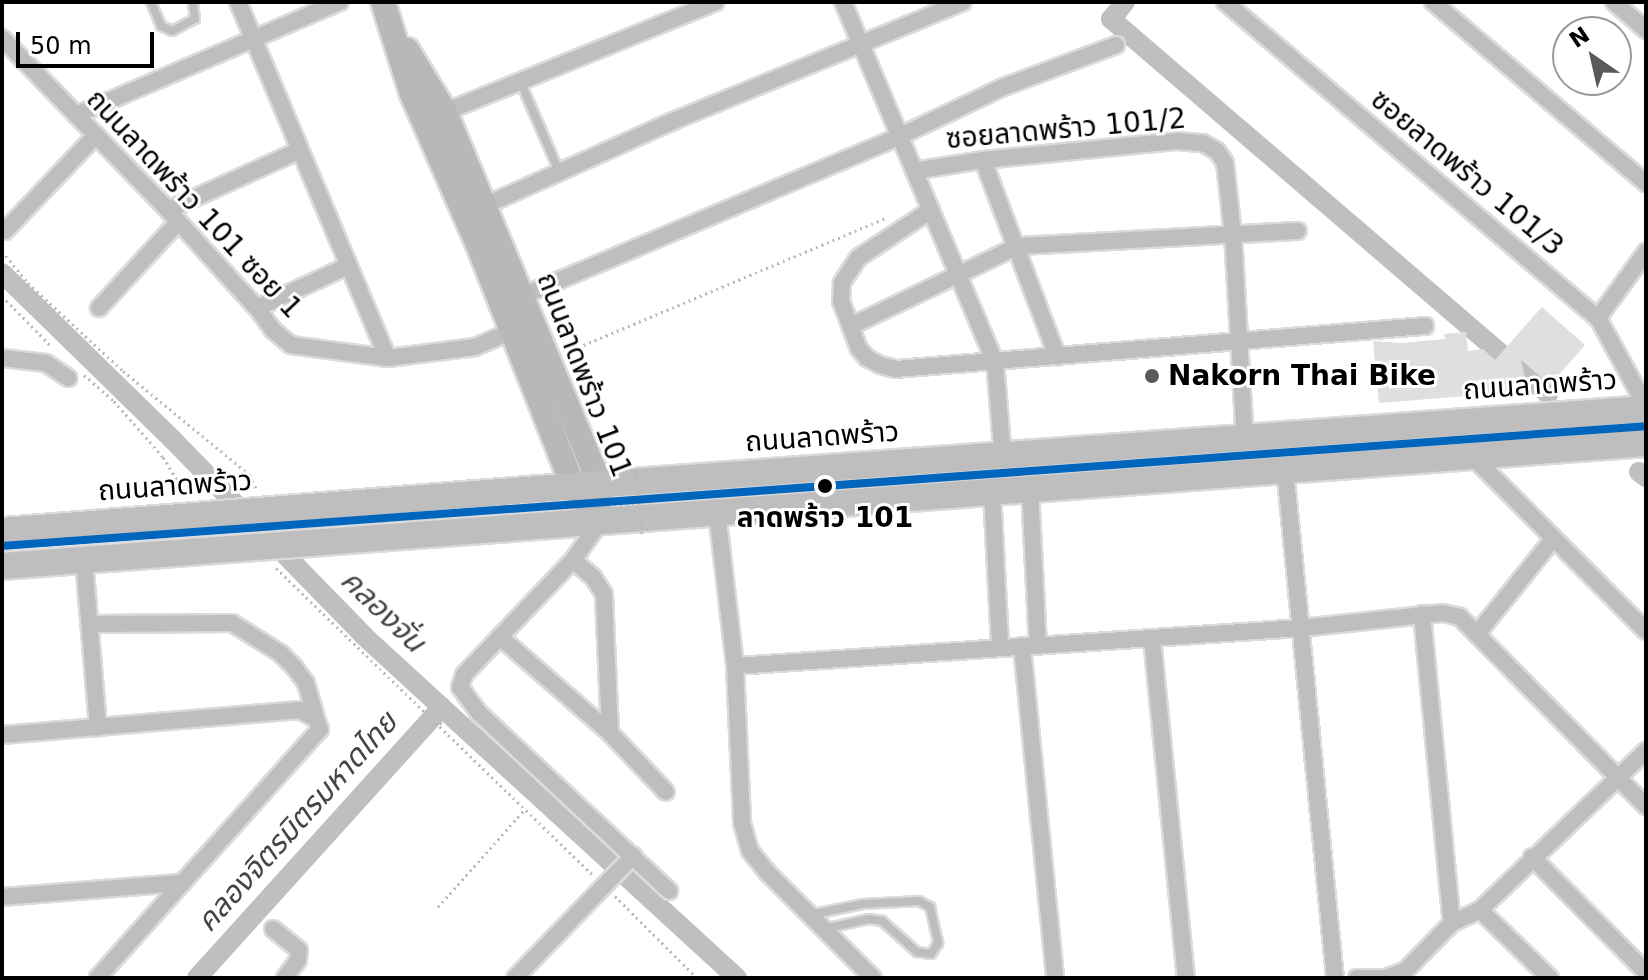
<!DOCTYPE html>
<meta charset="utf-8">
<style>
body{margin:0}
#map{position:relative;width:1648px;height:980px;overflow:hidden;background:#fff;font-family:"DejaVu Sans","Noto Sans Thai",sans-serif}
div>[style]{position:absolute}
.canal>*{height:20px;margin:-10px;padding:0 10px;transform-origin:10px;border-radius:10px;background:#bfbfbf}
.building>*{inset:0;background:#dfdfdf}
.path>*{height:3px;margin-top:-1.5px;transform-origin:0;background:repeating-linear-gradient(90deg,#b9b9b9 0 2px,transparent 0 6px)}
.roads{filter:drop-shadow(2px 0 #dbdbdb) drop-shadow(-2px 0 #dbdbdb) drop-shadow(0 2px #dbdbdb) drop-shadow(0 -2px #dbdbdb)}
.lane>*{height:8px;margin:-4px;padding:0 4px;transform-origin:4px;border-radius:4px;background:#bebebe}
.street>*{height:16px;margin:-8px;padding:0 8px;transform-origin:8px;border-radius:8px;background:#bebebe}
.secondary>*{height:24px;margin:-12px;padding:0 12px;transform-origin:12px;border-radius:12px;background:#b8b8b8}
.primary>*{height:26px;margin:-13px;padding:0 13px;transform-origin:13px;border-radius:13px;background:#bebebe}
.path-bridge>*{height:3px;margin-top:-1.5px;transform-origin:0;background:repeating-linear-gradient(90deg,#b9b9b9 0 2px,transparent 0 6px)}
.metro-1>*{height:8px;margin:-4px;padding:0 4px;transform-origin:4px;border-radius:4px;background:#0065bd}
.dots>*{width:22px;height:22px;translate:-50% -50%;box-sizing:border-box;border:4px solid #fff;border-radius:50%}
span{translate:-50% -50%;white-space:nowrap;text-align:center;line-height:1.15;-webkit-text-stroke:6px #fff;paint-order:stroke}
.street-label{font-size:28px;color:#000}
.poi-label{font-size:28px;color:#000;font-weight:700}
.left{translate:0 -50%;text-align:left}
.stop-label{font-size:28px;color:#000;font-weight:700}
.water-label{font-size:30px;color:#444;font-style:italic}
.frame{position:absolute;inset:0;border:4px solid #000;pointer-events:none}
.north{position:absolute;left:1552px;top:16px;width:80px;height:80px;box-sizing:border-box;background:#fff;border:2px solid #999;border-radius:50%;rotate:326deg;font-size:22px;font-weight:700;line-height:32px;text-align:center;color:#000}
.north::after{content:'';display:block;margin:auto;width:28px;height:36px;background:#595959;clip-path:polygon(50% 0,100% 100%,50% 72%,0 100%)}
.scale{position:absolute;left:16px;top:32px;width:138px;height:36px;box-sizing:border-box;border:4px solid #000;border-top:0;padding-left:10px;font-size:24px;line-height:28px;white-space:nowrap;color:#000;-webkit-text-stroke:6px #fff;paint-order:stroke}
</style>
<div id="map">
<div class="canal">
<i style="left:1125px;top:2px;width:22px;rotate:129deg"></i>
<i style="left:1111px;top:19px;width:576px;rotate:40.63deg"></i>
<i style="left:2px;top:273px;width:238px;rotate:44.3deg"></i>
<i style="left:172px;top:439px;width:275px;rotate:45.7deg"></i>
<i style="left:364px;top:636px;width:506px;rotate:42.52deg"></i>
<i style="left:1639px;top:472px;width:9px;rotate:36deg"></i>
<i style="left:197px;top:978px;width:365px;rotate:-47.9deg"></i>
</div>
<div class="building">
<i style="clip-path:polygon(1542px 307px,1585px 345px,1550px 385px,1521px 360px,1528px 391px,1379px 403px,1373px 341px,1401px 343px,1445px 339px,1444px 334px,1466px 332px,1468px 351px,1483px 349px,1495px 360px)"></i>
</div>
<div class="path">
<i style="left:2px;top:251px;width:41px;rotate:50.9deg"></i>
<i style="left:28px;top:283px;width:129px;rotate:42.8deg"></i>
<i style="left:123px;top:371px;width:164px;rotate:39.3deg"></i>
<i style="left:250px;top:475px;width:17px;rotate:66deg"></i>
<i style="left:2px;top:296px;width:70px;rotate:45.6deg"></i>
<i style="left:567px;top:352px;width:345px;rotate:-22.8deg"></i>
<i style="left:84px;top:375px;width:40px;rotate:41deg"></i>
<i style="left:114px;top:401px;width:74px;rotate:48.8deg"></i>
<i style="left:163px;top:457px;width:42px;rotate:58.6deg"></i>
<i style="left:276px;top:568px;width:440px;rotate:44.1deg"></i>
<i style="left:440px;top:724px;width:21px;rotate:-47deg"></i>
<i style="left:615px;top:896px;width:116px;rotate:45deg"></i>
<i style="left:438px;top:907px;width:132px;rotate:-48.4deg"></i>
</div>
<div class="roads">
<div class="lane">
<i style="left:151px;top:2px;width:26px;rotate:67deg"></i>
<i style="left:161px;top:26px;width:12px;rotate:24deg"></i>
<i style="left:172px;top:31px;width:26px;rotate:-28deg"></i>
<i style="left:195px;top:19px;width:17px;rotate:-97deg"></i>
<i style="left:520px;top:81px;width:98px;rotate:66.6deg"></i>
<i style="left:809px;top:915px;width:55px;rotate:-11.5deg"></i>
<i style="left:863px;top:904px;width:56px;rotate:-3.1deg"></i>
<i style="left:919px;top:901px;width:13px;rotate:29deg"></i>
<i style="left:930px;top:907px;width:37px;rotate:77deg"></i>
<i style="left:938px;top:943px;width:13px;rotate:122deg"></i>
<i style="left:931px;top:954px;width:14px;rotate:-172deg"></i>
<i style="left:917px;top:952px;width:47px;rotate:-138.5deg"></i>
<i style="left:882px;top:921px;width:13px;rotate:-171deg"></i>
<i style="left:869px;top:919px;width:46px;rotate:167.5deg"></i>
</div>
<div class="street">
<i style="left:238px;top:2px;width:386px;rotate:67.2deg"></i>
<i style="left:843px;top:2px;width:390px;rotate:67.1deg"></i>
<i style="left:995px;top:361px;width:97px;rotate:85.3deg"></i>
<i style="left:1225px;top:2px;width:489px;rotate:40.3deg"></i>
<i style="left:1598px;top:318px;width:100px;rotate:61.4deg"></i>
<i style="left:1433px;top:2px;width:280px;rotate:40.4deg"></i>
<i style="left:1614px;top:2px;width:43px;rotate:41.2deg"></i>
<i style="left:2px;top:38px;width:239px;rotate:46deg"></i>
<i style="left:168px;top:210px;width:132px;rotate:47.8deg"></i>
<i style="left:257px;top:308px;width:27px;rotate:54deg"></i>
<i style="left:273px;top:330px;width:23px;rotate:40deg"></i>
<i style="left:291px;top:345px;width:98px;rotate:7.6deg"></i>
<i style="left:388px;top:358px;width:88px;rotate:-7.2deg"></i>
<i style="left:475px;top:347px;width:40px;rotate:-23.4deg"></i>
<i style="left:445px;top:112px;width:292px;rotate:-22.1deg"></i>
<i style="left:76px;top:115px;width:287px;rotate:-23.2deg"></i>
<i style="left:983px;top:160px;width:210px;rotate:69.3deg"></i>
<i style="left:914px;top:171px;width:70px;rotate:-9.1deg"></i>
<i style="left:983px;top:160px;width:196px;rotate:-5.6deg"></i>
<i style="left:1178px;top:141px;width:25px;rotate:5deg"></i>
<i style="left:1203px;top:143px;width:16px;rotate:30deg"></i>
<i style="left:1217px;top:151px;width:14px;rotate:56deg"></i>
<i style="left:1225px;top:163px;width:71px;rotate:83.6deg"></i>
<i style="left:1233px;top:234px;width:206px;rotate:86.7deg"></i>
<i style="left:484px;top:206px;width:207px;rotate:-24.2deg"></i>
<i style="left:673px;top:121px;width:313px;rotate:-22.3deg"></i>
<i style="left:168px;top:210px;width:145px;rotate:-24.4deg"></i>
<i style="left:931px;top:210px;width:87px;rotate:146.7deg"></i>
<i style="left:858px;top:258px;width:30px;rotate:123deg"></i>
<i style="left:842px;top:283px;width:18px;rotate:93deg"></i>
<i style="left:841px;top:301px;width:51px;rotate:69.4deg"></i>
<i style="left:859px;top:349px;width:12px;rotate:48deg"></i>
<i style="left:867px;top:358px;width:15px;rotate:28deg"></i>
<i style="left:880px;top:365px;width:16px;rotate:14deg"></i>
<i style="left:896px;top:369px;width:531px;rotate:-4.65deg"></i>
<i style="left:5px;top:231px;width:132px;rotate:-46.5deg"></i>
<i style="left:522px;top:296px;width:410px;rotate:-22.9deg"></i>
<i style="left:900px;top:136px;width:112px;rotate:-25.4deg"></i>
<i style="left:1001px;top:88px;width:123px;rotate:-20.5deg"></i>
<i style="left:99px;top:308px;width:117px;rotate:-47.4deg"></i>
<i style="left:257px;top:308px;width:100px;rotate:-24.8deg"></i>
<i style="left:1598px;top:318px;width:82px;rotate:-54deg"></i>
<i style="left:851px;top:326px;width:185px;rotate:-25.6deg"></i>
<i style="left:1018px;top:246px;width:280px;rotate:-3.1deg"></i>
<i style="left:2px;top:358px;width:44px;rotate:6.5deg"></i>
<i style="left:46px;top:363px;width:27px;rotate:34deg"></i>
<i style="left:1471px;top:455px;width:248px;rotate:45.2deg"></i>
<i style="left:1285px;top:469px;width:511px;rotate:84.39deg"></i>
<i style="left:1030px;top:489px;width:156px;rotate:87.1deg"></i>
<i style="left:992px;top:492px;width:155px;rotate:87deg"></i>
<i style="left:717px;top:512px;width:155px;rotate:83.3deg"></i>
<i style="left:735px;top:666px;width:157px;rotate:87.4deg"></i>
<i style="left:742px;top:823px;width:29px;rotate:74deg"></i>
<i style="left:750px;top:851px;width:28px;rotate:51deg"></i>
<i style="left:768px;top:873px;width:148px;rotate:45deg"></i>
<i style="left:600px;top:522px;width:47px;rotate:125.4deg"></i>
<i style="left:573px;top:560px;width:158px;rotate:133.5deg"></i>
<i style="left:464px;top:675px;width:13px;rotate:108deg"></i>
<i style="left:460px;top:687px;width:31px;rotate:54deg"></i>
<i style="left:478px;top:712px;width:262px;rotate:43.1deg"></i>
<i style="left:84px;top:560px;width:168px;rotate:85.2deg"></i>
<i style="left:1422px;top:614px;width:310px;rotate:84.5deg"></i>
<i style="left:90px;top:624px;width:142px;rotate:-0.4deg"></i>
<i style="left:232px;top:623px;width:57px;rotate:32deg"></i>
<i style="left:280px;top:653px;width:20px;rotate:45deg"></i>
<i style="left:294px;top:667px;width:20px;rotate:53deg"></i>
<i style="left:306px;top:683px;width:37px;rotate:74deg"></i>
<i style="left:1477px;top:634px;width:122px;rotate:-51.3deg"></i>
<i style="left:500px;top:637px;width:146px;rotate:41.1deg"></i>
<i style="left:610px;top:733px;width:139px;rotate:-92.5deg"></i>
<i style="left:604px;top:594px;width:20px;rotate:-123deg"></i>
<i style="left:593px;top:577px;width:26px;rotate:-140deg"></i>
<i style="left:1152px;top:638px;width:342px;rotate:84.3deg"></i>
<i style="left:1022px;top:646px;width:334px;rotate:84.3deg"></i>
<i style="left:735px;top:666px;width:567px;rotate:-3.84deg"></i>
<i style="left:1301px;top:628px;width:143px;rotate:-6deg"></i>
<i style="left:1443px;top:613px;width:17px;rotate:13deg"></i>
<i style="left:1460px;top:617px;width:265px;rotate:45.5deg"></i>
<i style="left:610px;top:733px;width:81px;rotate:46.5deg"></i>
<i style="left:2px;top:735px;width:299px;rotate:-4.8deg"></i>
<i style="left:300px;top:710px;width:18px;rotate:29deg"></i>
<i style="left:316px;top:719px;width:11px;rotate:68deg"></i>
<i style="left:320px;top:729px;width:334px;rotate:131.8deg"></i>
<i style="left:1532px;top:857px;width:162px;rotate:45.3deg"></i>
<i style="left:2px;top:897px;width:180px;rotate:-4.5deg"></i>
<i style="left:1480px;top:910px;width:98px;rotate:44.2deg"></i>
<i style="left:273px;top:929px;width:33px;rotate:39deg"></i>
<i style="left:299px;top:950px;width:10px;rotate:96deg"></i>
<i style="left:298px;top:960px;width:22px;rotate:126deg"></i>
<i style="left:515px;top:978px;width:170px;rotate:-46deg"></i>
<i style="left:1357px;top:978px;width:28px"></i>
<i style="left:1385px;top:978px;width:21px;rotate:-19deg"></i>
<i style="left:1405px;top:971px;width:67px;rotate:-45.6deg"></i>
<i style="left:1452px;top:923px;width:31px;rotate:-25deg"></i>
<i style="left:1480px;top:910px;width:230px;rotate:-43.8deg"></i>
</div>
<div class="secondary">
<i style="left:383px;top:2px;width:96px;rotate:72.5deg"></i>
<i style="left:412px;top:94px;width:162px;rotate:66.3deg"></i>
<i style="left:477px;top:242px;width:262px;rotate:68.5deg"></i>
<i style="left:573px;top:486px;width:45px;rotate:53.1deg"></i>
<i style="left:407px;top:50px;width:73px;rotate:58.5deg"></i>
<i style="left:445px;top:112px;width:403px;rotate:67.4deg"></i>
<i style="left:600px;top:484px;width:19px;rotate:90deg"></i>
</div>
<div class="primary">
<i style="left:2px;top:531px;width:591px;rotate:-4.47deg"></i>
<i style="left:591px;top:485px;width:1058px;rotate:-4.12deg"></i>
<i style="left:2px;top:566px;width:1649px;rotate:-4.28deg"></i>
</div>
</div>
<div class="path-bridge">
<i style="left:636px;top:472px;width:64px;rotate:84.6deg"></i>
<i style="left:554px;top:508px;width:85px;rotate:-3.4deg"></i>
</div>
<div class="metro-1">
<i style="left:2px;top:546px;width:1648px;rotate:-4.17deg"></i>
</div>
<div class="dots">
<i style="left:1152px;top:376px;background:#595959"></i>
<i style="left:825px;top:486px;background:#000"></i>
</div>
<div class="street-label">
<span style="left:1066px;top:129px;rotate:-5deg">ซอยลาดพร้าว 101/2</span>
<span style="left:1467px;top:173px;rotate:40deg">ซอยลาดพร้าว 101/3</span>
<span style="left:194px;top:204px;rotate:47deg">ถนนลาดพร้าว 101 ซอย 1</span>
<span style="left:584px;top:375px;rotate:69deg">ถนนลาดพร้าว 101</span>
<span style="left:1540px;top:385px;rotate:-4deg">ถนนลาดพร้าว</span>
<span style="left:822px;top:437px;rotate:-4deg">ถนนลาดพร้าว</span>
<span style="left:175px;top:486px;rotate:-4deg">ถนนลาดพร้าว</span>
</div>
<div class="poi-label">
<span class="left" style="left:1168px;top:376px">Nakorn Thai Bike</span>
</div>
<div class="stop-label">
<span style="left:825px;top:518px">ลาดพร้าว 101</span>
</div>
<div class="water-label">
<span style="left:383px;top:611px;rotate:44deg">คลองจั่น</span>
<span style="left:297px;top:822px;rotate:-48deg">คลองจิตรมิตรมหาดไทย</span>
</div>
<div class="frame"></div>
<div class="north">N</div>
<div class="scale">50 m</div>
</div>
